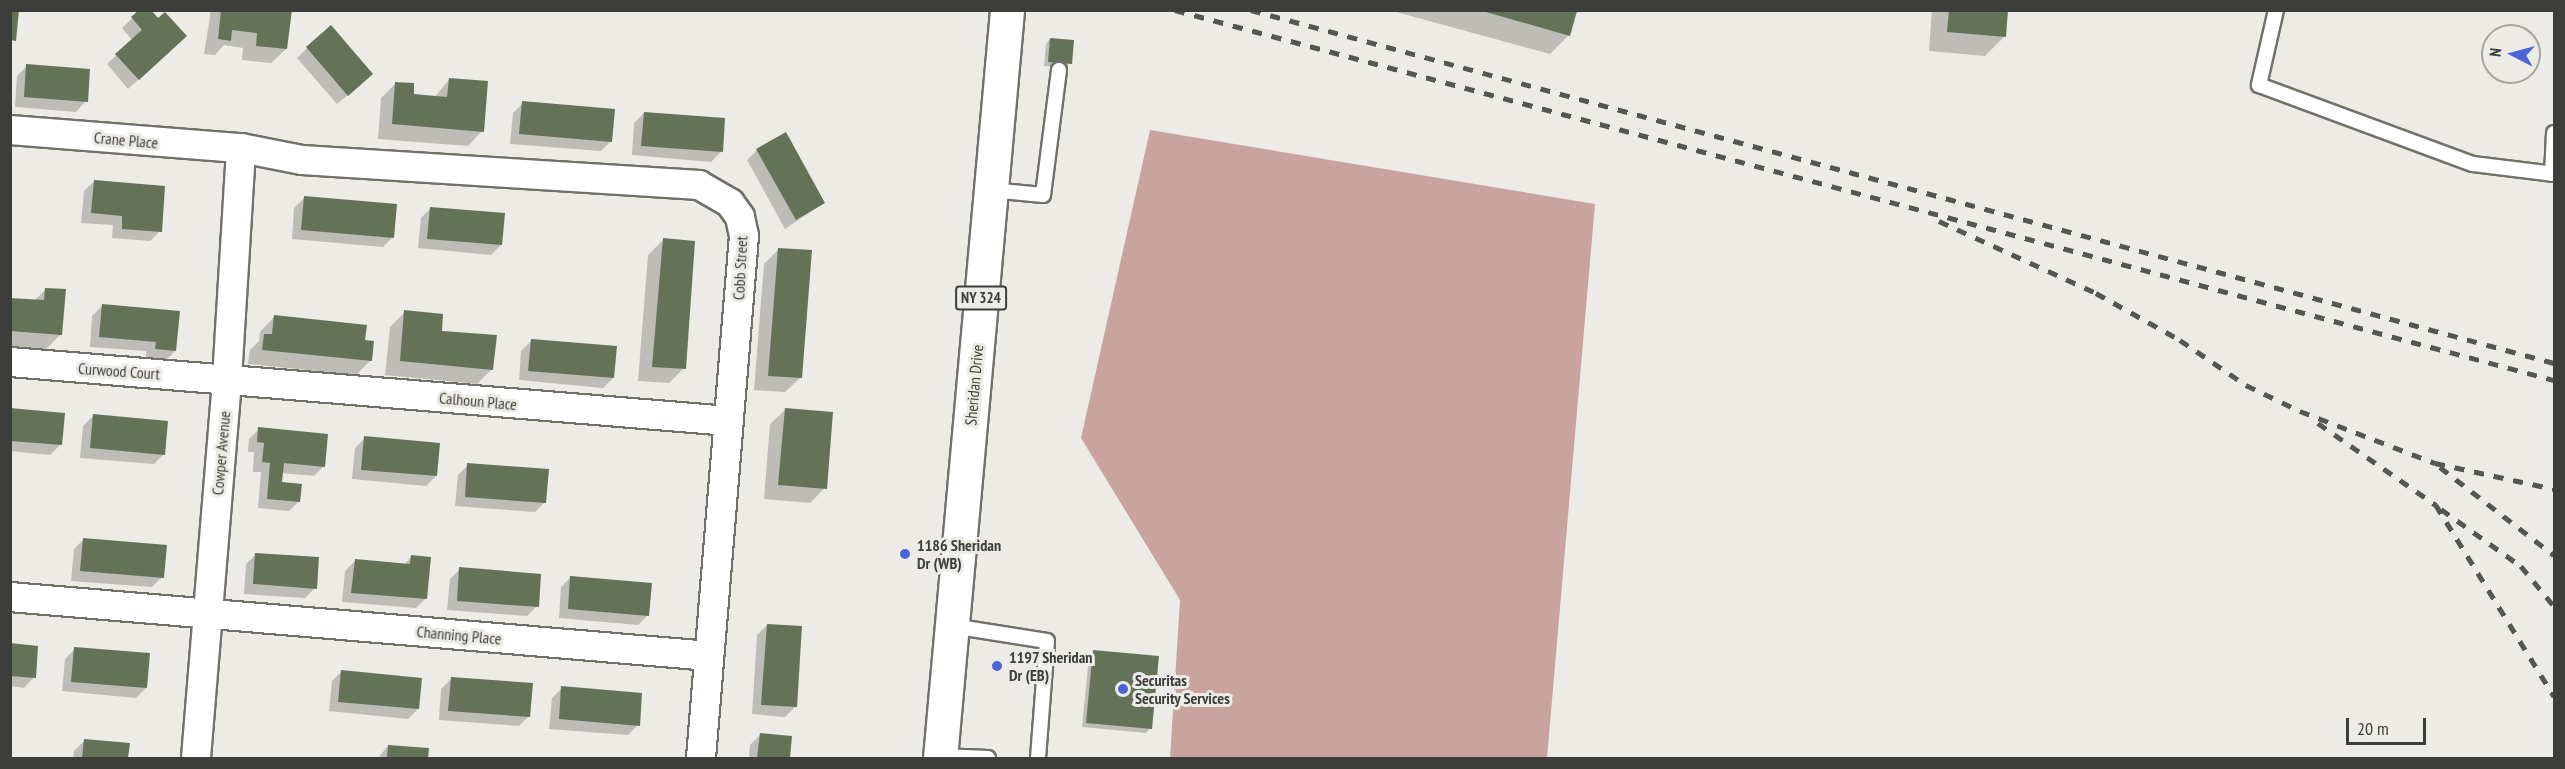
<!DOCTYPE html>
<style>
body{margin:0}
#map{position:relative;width:2565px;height:769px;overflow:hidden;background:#edebe5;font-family:"PT Sans Narrow",sans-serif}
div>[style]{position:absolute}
.forest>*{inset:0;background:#c9a39e}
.shadow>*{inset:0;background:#0003}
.building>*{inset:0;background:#647358}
.roads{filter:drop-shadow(2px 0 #72706b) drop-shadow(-2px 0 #72706b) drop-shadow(0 2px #72706b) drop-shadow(0 -2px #72706b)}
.service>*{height:14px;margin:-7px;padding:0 7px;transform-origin:7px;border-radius:7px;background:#fff}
.minor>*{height:28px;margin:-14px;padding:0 14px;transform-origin:14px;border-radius:14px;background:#fff}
.primary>*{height:33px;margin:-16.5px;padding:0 16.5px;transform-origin:16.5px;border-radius:16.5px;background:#fff}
.rail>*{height:4.5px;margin-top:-2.25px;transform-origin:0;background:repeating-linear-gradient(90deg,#555552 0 10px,transparent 0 20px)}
.dots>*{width:16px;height:16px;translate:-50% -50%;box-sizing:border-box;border:3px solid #edebe5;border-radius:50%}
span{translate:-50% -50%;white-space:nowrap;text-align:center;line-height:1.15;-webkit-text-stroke:6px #edebe5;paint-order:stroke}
.shield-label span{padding:2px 4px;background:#edebe5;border:2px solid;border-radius:4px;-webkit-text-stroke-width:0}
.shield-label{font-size:15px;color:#3d3d3a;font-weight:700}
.street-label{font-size:16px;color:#3d3d3a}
.poi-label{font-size:16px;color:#3d3d3a;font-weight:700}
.left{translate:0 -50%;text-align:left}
.frame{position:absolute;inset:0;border:12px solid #3d3d3a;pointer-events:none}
.north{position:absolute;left:2481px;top:24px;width:60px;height:60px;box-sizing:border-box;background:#edebe5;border:2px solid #a7a5a1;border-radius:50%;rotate:276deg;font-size:16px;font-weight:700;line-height:24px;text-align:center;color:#3d3d3a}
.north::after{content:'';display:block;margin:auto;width:21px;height:27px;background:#4b63d8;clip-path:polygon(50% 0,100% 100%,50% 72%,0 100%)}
.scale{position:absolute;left:2346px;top:718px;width:80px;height:27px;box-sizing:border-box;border:3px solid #3d3d3a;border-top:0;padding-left:8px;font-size:18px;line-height:21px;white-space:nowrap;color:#3d3d3a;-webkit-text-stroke:4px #edebe5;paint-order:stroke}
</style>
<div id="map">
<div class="forest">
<i style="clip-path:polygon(1150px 130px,1595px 204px,1547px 758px,1170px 758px,1180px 600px,1081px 438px)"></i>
</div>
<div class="shadow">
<i style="clip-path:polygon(141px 10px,175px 46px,128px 89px,107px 64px,132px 40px,122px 28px)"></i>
<i style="clip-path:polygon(211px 10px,290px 10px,286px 49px,271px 63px,242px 60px,243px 48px,224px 45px,215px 55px,204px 54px)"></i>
<i style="clip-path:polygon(1389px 10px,1590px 10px,1575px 13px,1569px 35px,1550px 54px)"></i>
<i style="clip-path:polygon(1932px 10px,2006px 10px,2004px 37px,1985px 56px,1929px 51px)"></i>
<i style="clip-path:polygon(1050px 39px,1070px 63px,1065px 68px,1044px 66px,1046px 44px)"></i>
<i style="clip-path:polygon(307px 48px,361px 84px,337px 104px,297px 58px)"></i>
<i style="clip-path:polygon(27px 66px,86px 101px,76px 112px,15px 107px,17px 76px)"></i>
<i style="clip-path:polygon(449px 80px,482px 131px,468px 146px,378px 139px,381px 98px,396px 83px,412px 96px,434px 98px)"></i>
<i style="clip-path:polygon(523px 103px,611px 141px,601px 151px,510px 144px,513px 113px)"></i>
<i style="clip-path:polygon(644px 113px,721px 152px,711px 162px,632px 155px,634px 123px)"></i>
<i style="clip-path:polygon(757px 150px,824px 203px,785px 229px,747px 160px)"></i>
<i style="clip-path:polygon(94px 181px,160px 231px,150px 241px,112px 238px,113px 225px,81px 223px,84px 191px)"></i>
<i style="clip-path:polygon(304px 198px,393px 237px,383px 247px,292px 239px,294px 208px)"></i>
<i style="clip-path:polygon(431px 208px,501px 245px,491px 255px,418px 248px,421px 218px)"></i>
<i style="clip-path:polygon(663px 240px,684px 368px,669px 383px,638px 381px,648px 255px)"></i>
<i style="clip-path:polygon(779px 249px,800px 378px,785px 392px,754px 390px,764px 264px)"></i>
<i style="clip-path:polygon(46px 289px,61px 334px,46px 349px,10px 346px,10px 299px,34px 301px)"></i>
<i style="clip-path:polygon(102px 306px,175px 351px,165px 361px,146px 359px,146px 351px,90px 347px,92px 316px)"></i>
<i style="clip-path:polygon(405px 312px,440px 332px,492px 369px,477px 384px,385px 375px,390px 327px)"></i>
<i style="clip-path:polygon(274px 317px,364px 342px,371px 360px,356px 375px,248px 364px,250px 350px,259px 341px,260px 332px)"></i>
<i style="clip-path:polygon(531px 341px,613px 378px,603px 388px,519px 380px,521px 351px)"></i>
<i style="clip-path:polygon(10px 410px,60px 445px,50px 455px,10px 451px)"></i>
<i style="clip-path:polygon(785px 410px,825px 488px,810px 503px,764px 499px,770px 424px)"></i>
<i style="clip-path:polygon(93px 416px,164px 454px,154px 464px,80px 458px,83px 426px)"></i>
<i style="clip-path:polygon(259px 429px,324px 466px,314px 476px,281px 473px,280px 484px,299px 501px,289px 511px,258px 508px,261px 472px,253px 472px,254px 452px,248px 452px,249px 439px)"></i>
<i style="clip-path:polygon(365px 438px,436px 476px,426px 486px,352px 479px,355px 448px)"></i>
<i style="clip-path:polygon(468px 465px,545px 502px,535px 512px,455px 506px,458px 475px)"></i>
<i style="clip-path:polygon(84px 539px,162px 577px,152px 587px,71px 581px,74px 549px)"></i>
<i style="clip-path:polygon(256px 554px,315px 588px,305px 598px,244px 594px,246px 564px)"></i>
<i style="clip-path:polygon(411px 557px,426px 598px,416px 608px,342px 602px,345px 571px,355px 561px,404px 565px)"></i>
<i style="clip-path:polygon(460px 569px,537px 606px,527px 616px,447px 610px,450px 579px)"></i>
<i style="clip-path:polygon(571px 577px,648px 615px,638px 625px,559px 618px,561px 587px)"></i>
<i style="clip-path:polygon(767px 625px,795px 707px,785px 717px,752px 714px,757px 635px)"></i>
<i style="clip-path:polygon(10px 645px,34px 677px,24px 688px,10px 686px)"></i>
<i style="clip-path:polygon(75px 649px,146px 688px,136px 698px,62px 691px,65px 659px)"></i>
<i style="clip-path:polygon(1094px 651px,1150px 728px,1146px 733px,1082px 727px,1089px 656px)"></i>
<i style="clip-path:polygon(342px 671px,418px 709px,408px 719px,329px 711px,332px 681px)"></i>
<i style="clip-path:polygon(451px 679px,529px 716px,519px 726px,439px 720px,441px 689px)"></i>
<i style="clip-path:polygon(562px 688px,638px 725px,628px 735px,549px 729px,552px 698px)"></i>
<i style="clip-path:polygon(760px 735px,791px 737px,789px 758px,749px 758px,750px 745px)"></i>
<i style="clip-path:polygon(84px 741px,128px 744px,127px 758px,73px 758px,74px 751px)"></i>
<i style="clip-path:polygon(388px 746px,427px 750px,426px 758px,378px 758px)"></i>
</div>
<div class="building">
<i style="clip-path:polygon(10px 10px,19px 10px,16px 41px,10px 40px)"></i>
<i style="clip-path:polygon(139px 10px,151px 10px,158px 18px,165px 12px,187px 36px,139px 80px,115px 54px,142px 30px,131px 17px)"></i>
<i style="clip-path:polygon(221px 10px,292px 10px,287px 49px,256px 46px,257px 33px,232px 30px,231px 41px,218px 39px)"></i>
<i style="clip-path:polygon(1479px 10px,1575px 10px,1577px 11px,1570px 36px)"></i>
<i style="clip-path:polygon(1949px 10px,2008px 10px,2006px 37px,1947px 32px)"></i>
<i style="clip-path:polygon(331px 25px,373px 74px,348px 96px,306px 47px)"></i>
<i style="clip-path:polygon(1050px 38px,1074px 40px,1072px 64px,1048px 62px)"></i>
<i style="clip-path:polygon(26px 64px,90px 69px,88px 102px,24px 97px)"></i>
<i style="clip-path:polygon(449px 78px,488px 81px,484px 132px,392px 124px,395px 82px,414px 83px,414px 94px,447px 97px)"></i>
<i style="clip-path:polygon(522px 101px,615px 109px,612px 142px,519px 134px)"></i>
<i style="clip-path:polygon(644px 112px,725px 118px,723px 152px,641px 146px)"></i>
<i style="clip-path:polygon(786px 132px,825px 203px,796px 220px,756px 149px)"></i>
<i style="clip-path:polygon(94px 180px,165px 186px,162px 232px,122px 229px,122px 216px,91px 213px)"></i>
<i style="clip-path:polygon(304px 196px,397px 204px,394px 238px,301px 230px)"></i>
<i style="clip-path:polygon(430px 207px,505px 213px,502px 245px,427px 239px)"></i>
<i style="clip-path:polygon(663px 238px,695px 241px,686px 369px,652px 367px)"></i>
<i style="clip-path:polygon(778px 248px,812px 250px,802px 378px,768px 376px)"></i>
<i style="clip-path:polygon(45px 288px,66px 289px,62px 335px,10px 331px,10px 298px,44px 300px)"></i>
<i style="clip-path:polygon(102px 304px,180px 311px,176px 351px,155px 349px,156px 342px,99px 337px)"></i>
<i style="clip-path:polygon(404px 310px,443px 314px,442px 331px,497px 335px,493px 370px,400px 361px)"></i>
<i style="clip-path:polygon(274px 315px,367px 325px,365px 340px,374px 341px,372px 361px,262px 350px,264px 334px,272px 334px)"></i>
<i style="clip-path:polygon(531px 339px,617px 346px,614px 378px,528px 371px)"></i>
<i style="clip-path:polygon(10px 408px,65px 413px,62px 445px,10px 441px)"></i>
<i style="clip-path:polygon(785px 408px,833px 412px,827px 489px,778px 485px)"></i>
<i style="clip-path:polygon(93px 414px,168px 421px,165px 455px,90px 448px)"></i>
<i style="clip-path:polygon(258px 427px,328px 434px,325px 467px,284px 463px,282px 482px,302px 484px,300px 502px,267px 499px,270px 463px,262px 462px,264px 443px,257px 442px)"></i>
<i style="clip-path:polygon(364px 436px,440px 443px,437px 476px,361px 470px)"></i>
<i style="clip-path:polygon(467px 463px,549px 469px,546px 503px,465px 497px)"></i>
<i style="clip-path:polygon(83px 538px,167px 545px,164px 578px,80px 571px)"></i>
<i style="clip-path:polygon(255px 553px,319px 557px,317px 589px,253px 584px)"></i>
<i style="clip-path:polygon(411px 555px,431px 557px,427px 599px,351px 593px,355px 559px,410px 564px)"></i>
<i style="clip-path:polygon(459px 567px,541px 574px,539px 607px,457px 601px)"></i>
<i style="clip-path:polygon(570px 576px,652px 583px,649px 616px,568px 609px)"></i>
<i style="clip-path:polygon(767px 624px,802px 626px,797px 707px,761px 705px)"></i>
<i style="clip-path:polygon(10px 643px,38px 646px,36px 678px,10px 676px)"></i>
<i style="clip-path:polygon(74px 647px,150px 653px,147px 688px,71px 682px)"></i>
<i style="clip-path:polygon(1093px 650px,1159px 656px,1152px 729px,1086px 723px)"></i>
<i style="clip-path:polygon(341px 670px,422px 678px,419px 709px,338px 702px)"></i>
<i style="clip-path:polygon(451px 677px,533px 683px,530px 717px,448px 711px)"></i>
<i style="clip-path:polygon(561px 686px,642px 693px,640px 726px,559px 719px)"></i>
<i style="clip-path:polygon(760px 733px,792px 736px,790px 758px,757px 758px)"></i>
<i style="clip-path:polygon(84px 739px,130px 743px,128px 758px,82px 758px)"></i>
<i style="clip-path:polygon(388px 745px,429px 748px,428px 758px,387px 758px)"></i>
</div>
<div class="roads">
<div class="service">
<i style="left:2276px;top:10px;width:77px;rotate:102.8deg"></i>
<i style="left:2259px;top:85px;width:228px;rotate:20.3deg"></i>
<i style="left:2473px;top:164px;width:82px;rotate:7deg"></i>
<i style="left:2552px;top:174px;width:41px;rotate:-87.2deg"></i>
<i style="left:991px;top:190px;width:52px;rotate:5.5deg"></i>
<i style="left:1043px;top:195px;width:126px;rotate:-82.7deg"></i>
<i style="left:952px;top:626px;width:96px;rotate:9deg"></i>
<i style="left:1047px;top:641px;width:117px;rotate:94.4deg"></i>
<i style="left:940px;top:756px;width:48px;rotate:2.4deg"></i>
</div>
<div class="minor">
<i style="left:10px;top:130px;width:232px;rotate:4.5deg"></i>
<i style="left:241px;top:148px;width:62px;rotate:11.1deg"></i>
<i style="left:302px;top:160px;width:398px;rotate:3.6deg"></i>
<i style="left:699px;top:185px;width:36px;rotate:30deg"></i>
<i style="left:730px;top:203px;width:17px;rotate:54deg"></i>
<i style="left:740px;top:217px;width:19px;rotate:78deg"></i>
<i style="left:744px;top:236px;width:524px;rotate:94.71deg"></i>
<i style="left:10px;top:362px;width:721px;rotate:4.69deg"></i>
<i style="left:10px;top:597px;width:701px;rotate:4.82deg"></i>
<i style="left:196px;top:758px;width:380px;rotate:-85.3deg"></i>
<i style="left:227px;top:379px;width:231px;rotate:-86.5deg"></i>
</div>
<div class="primary">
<i style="left:940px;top:758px;width:751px;rotate:-84.88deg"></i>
</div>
</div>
<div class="rail">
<i style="left:1175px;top:10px;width:1428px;rotate:15.02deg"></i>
<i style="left:1251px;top:10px;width:1350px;rotate:15.16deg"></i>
<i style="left:1939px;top:221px;width:173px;rotate:24.6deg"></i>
<i style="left:2096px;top:293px;width:96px;rotate:29.2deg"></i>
<i style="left:2180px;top:340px;width:80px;rotate:34.3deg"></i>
<i style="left:2246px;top:385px;width:60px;rotate:25.7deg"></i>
<i style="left:2300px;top:411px;width:145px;rotate:21.1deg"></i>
<i style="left:2435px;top:463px;width:122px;rotate:12.3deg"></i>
<i style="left:2318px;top:423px;width:144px;rotate:34.8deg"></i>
<i style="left:2436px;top:505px;width:225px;rotate:58.3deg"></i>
<i style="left:2440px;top:467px;width:144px;rotate:37.7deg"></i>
<i style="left:2441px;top:509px;width:98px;rotate:35.5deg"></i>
<i style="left:2521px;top:566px;width:52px;rotate:50.5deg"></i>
</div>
<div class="dots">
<i style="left:905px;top:554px;background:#4b63d8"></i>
<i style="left:997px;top:666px;background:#4b63d8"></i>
<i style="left:1123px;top:689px;background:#4b63d8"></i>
</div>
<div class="shield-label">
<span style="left:981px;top:298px">NY 324</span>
</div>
<div class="street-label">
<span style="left:126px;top:140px;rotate:5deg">Crane Place</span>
<span style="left:740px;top:268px;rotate:-87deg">Cobb Street</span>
<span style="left:119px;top:371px;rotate:4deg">Curwood Court</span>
<span style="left:974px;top:385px;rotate:-85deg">Sheridan Drive</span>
<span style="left:478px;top:401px;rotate:5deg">Calhoun Place</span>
<span style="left:221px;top:453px;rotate:-85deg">Cowper Avenue</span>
<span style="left:459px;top:635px;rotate:5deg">Channing Place</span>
</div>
<div class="poi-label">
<span class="left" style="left:917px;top:554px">1186 Sheridan<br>Dr (WB)</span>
<span class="left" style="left:1009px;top:666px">1197 Sheridan<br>Dr (EB)</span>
<span class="left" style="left:1135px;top:689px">Securitas<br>Security Services</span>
</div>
<div class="frame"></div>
<div class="north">N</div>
<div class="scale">20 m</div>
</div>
